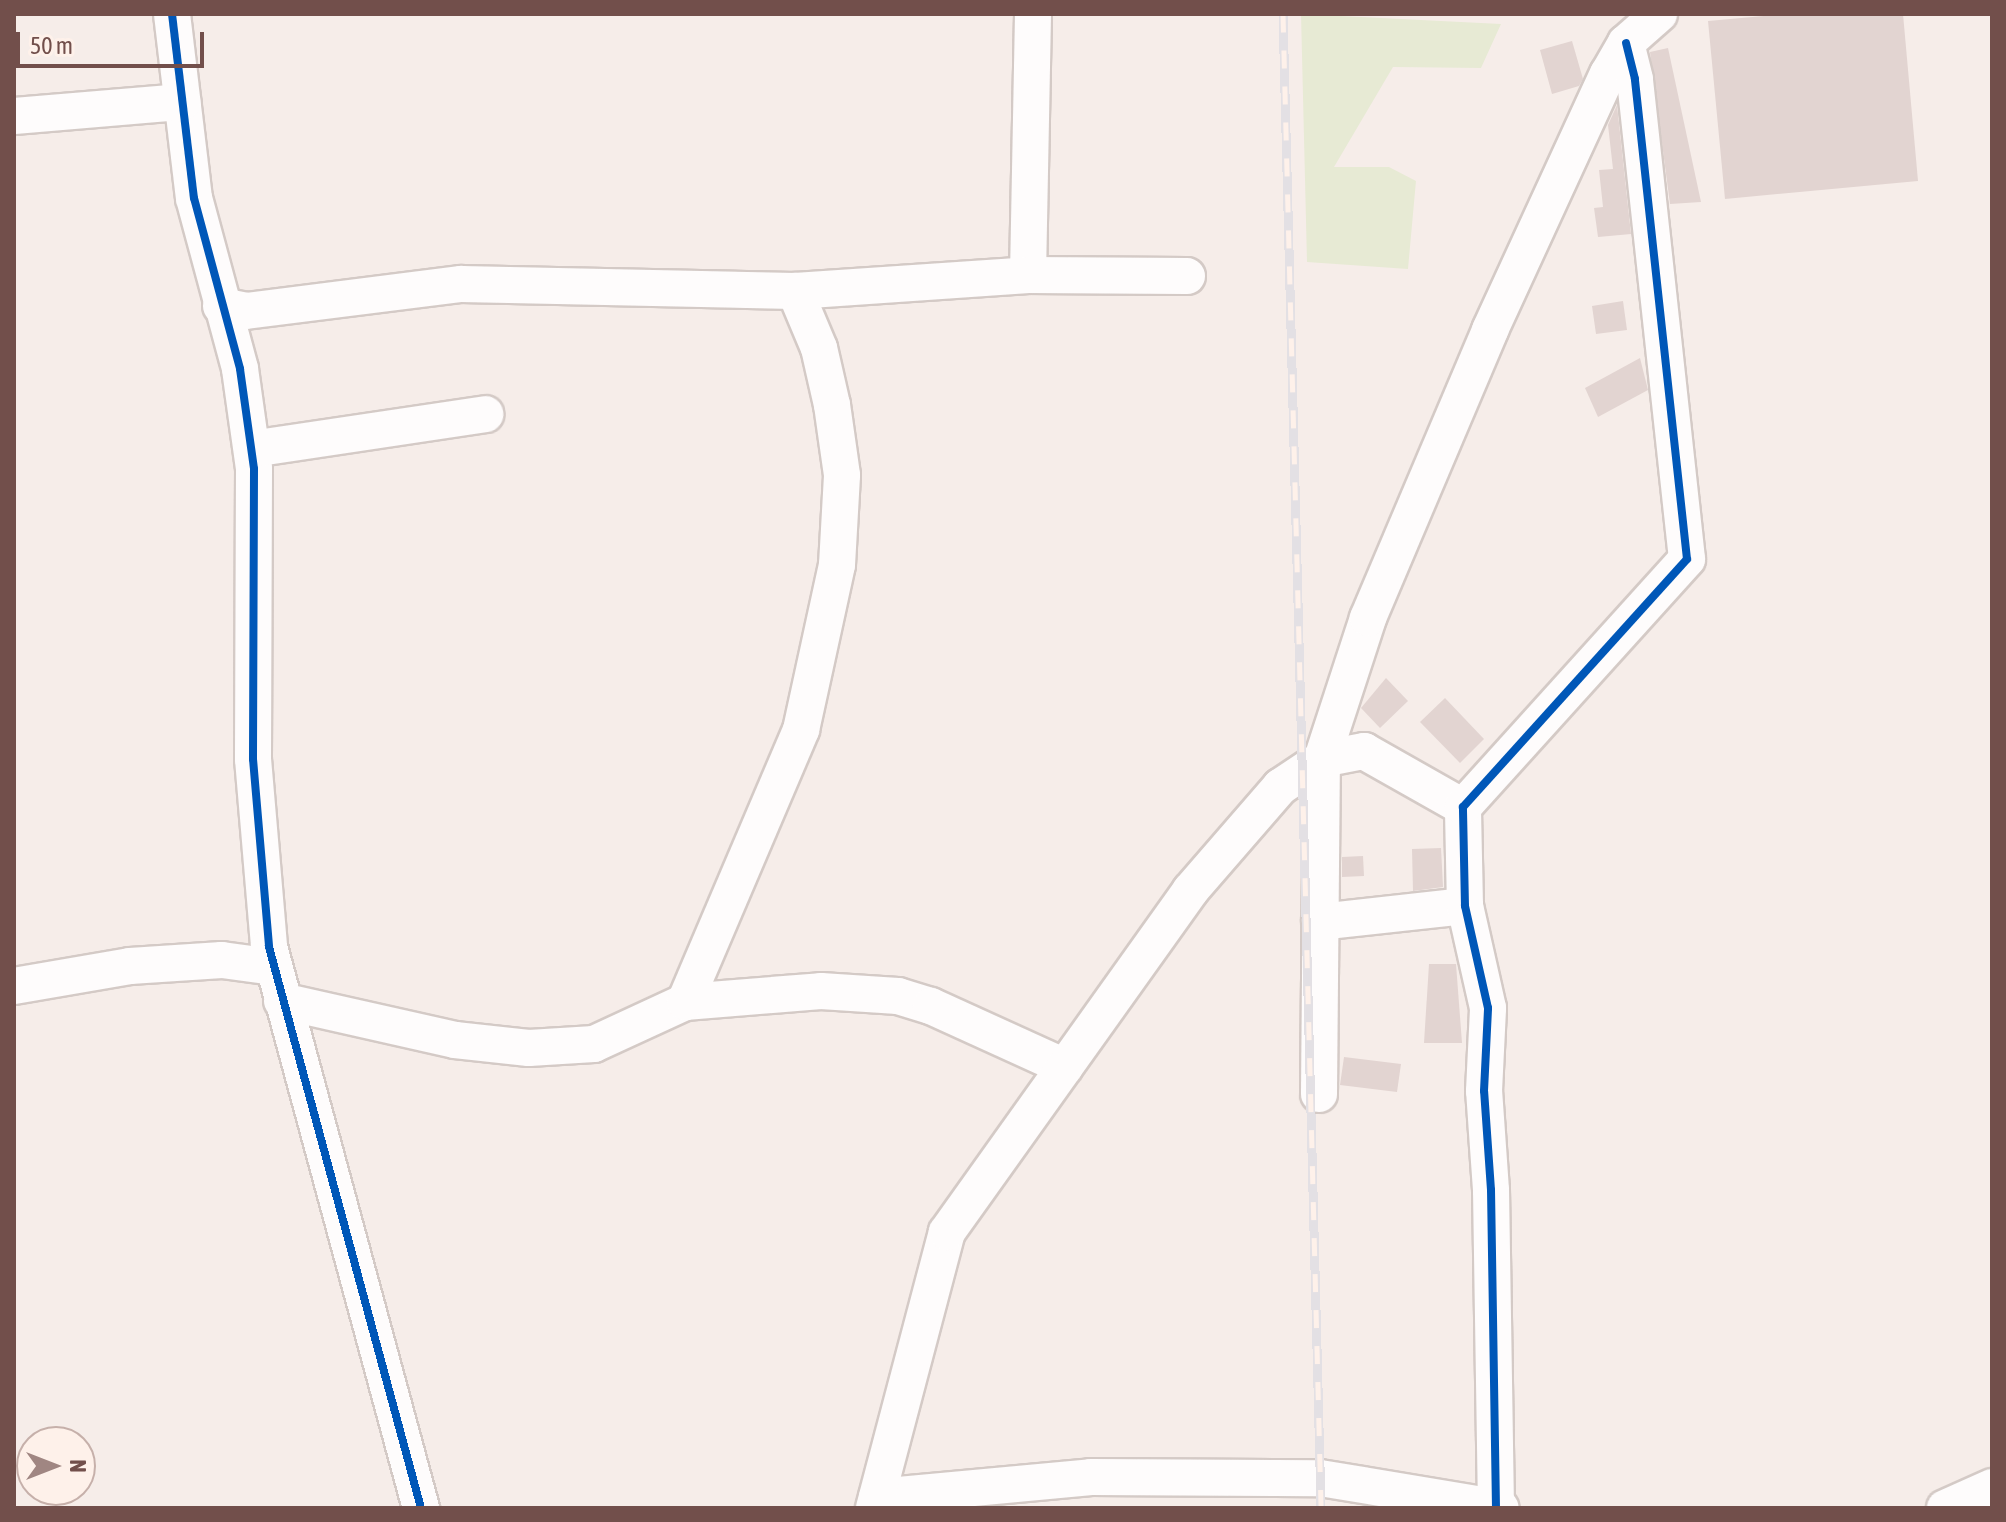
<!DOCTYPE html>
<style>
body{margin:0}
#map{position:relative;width:2006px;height:1522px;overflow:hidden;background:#f6ede9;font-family:"Asap Condensed",sans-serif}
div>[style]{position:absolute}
.green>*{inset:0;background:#e7ead4}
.building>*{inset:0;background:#e2d4d1}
.roads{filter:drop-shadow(2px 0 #d4cac6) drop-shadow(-2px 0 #d4cac6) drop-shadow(0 2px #d4cac6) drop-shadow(0 -2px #d4cac6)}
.minor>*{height:36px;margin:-18px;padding:0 18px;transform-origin:18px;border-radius:18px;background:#fefcfc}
.rail>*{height:9px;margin-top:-4.5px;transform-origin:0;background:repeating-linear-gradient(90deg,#fef1ea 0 18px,#e3e0e4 0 36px);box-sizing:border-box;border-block:2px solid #e3e0e4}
.cycleway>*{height:8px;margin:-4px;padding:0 4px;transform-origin:4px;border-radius:4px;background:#0057b8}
span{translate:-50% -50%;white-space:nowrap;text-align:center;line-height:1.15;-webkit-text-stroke:6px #fef1ea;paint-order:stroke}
.frame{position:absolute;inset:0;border:16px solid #724f4b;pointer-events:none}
.north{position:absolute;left:16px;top:1426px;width:80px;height:80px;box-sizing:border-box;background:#fef1ea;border:2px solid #c6b0aa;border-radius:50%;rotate:90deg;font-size:22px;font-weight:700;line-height:32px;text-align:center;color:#724f4b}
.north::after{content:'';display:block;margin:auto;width:28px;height:36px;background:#a08682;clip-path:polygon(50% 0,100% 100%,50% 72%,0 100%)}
.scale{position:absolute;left:16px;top:32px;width:188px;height:36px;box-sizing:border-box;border:4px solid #724f4b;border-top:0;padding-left:10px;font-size:24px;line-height:28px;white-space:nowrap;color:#724f4b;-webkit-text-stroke:6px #fef1ea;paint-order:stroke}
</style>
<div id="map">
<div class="green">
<i style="clip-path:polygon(1301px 14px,1501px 24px,1481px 68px,1393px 67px,1334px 167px,1389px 167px,1416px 181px,1408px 269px,1307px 262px)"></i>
</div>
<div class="building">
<i style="clip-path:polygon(1785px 14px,1903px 14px,1918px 181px,1725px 199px,1708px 21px)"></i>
<i style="clip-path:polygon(1572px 41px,1583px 79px,1579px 86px,1552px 94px,1540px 50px)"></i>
<i style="clip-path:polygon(1668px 48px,1701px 202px,1670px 204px,1650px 52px)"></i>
<i style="clip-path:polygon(1617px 105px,1631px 234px,1598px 237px,1594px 208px,1603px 207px,1599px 170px,1613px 169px,1608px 125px)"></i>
<i style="clip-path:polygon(1623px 301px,1627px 330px,1596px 334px,1592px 306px)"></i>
<i style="clip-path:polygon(1640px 358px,1648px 390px,1598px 417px,1585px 388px)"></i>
<i style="clip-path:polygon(1386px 678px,1408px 701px,1380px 728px,1361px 708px)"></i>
<i style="clip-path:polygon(1445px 698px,1484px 739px,1460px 763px,1420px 722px)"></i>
<i style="clip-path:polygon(1441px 848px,1443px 887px,1413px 891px,1412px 849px)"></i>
<i style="clip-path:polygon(1363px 856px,1364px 876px,1342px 877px,1342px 857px)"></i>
<i style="clip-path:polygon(1429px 964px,1456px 964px,1462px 1043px,1424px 1043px)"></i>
<i style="clip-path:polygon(1344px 1057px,1401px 1064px,1397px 1092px,1340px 1085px)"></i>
</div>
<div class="roads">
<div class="minor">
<i style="left:172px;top:14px;width:185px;rotate:83.2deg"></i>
<i style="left:194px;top:198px;width:177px;rotate:74.9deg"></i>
<i style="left:240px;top:369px;width:101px;rotate:82deg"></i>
<i style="left:254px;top:469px;width:290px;rotate:90.2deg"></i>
<i style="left:253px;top:759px;width:189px;rotate:85.1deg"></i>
<i style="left:269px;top:947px;width:581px;rotate:74.84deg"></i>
<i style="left:14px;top:116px;width:169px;rotate:-4.8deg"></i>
<i style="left:1028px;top:275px;width:261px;rotate:-88.9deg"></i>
<i style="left:221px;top:306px;width:25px;rotate:11deg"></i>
<i style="left:246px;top:311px;width:217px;rotate:-7.2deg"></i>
<i style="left:461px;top:284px;width:334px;rotate:1.2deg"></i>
<i style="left:795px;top:291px;width:234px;rotate:-3.9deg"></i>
<i style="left:1028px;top:275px;width:159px;rotate:0.4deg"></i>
<i style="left:252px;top:449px;width:236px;rotate:-8.5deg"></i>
<i style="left:1320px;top:922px;width:146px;rotate:-6.3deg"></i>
<i style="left:14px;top:986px;width:118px;rotate:-9.8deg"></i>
<i style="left:130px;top:966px;width:92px;rotate:-3.7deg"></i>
<i style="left:222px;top:960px;width:52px;rotate:7.7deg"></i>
<i style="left:282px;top:1001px;width:177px;rotate:12.7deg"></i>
<i style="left:455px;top:1040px;width:74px;rotate:6.2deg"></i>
<i style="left:529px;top:1048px;width:65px;rotate:-3.5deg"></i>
<i style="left:594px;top:1044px;width:100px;rotate:-24.8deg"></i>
<i style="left:685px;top:1002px;width:136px;rotate:-4.6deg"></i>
<i style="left:821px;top:991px;width:77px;rotate:3.7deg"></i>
<i style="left:898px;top:996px;width:34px;rotate:17deg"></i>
<i style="left:931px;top:1006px;width:147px;rotate:24.5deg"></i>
<i style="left:685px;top:1002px;width:296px;rotate:-66.9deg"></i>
<i style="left:801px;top:730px;width:169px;rotate:-77.7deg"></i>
<i style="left:837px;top:565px;width:90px;rotate:-86.8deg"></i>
<i style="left:842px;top:475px;width:71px;rotate:-98.1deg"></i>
<i style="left:832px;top:405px;width:58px;rotate:-102.8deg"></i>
<i style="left:819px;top:348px;width:62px;rotate:-112.8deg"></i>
<i style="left:1319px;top:1094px;width:335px;rotate:-89.5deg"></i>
<i style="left:1322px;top:759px;width:148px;rotate:-71.9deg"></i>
<i style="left:1368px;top:618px;width:313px;rotate:-67deg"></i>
<i style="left:1490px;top:330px;width:282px;rotate:-65.3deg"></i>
<i style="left:1608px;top:74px;width:36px;rotate:-60deg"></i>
<i style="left:1626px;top:43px;width:44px;rotate:-41.3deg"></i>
<i style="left:877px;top:1497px;width:215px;rotate:-5.3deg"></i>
<i style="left:1091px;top:1477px;width:229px;rotate:0.3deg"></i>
<i style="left:1320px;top:1478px;width:183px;rotate:9.4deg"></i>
<i style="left:874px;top:1508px;width:285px;rotate:-75.2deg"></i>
<i style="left:947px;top:1232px;width:419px;rotate:-54.5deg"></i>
<i style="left:1190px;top:891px;width:138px;rotate:-49.1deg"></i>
<i style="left:1280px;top:787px;width:50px;rotate:-33.7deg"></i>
<i style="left:1322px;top:759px;width:43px;rotate:-10.8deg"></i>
<i style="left:1364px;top:751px;width:114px;rotate:29.5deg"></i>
<i style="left:1496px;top:1508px;width:318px;rotate:-90.9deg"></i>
<i style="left:1491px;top:1190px;width:99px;rotate:-94deg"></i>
<i style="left:1484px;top:1091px;width:83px;rotate:-87.2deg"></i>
<i style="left:1488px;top:1008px;width:105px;rotate:-102.7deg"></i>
<i style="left:1465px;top:906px;width:99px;rotate:-91.2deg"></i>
<i style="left:1463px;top:807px;width:334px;rotate:-47.9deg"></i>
<i style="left:1687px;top:559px;width:483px;rotate:-96.2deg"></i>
<i style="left:1635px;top:79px;width:37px;rotate:-104deg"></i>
<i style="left:1945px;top:1508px;width:51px;rotate:-24.1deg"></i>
</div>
</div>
<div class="rail">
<i style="left:1283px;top:14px;width:1494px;rotate:88.54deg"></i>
</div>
<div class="cycleway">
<i style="left:172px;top:14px;width:185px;rotate:83.2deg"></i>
<i style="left:194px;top:198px;width:177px;rotate:74.9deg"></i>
<i style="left:240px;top:369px;width:101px;rotate:82deg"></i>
<i style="left:254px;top:469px;width:290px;rotate:90.2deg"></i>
<i style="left:253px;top:759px;width:189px;rotate:85.1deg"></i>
<i style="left:269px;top:947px;width:581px;rotate:74.84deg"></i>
<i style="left:1496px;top:1508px;width:318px;rotate:-90.9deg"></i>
<i style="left:1491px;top:1190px;width:99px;rotate:-94deg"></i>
<i style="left:1484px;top:1091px;width:83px;rotate:-87.2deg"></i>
<i style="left:1488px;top:1008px;width:105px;rotate:-102.7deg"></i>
<i style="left:1465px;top:906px;width:99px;rotate:-91.2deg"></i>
<i style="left:1463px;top:807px;width:334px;rotate:-47.9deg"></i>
<i style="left:1687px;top:559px;width:483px;rotate:-96.2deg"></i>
<i style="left:1635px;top:79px;width:37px;rotate:-104deg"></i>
</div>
<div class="frame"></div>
<div class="north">N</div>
<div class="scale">50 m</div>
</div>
